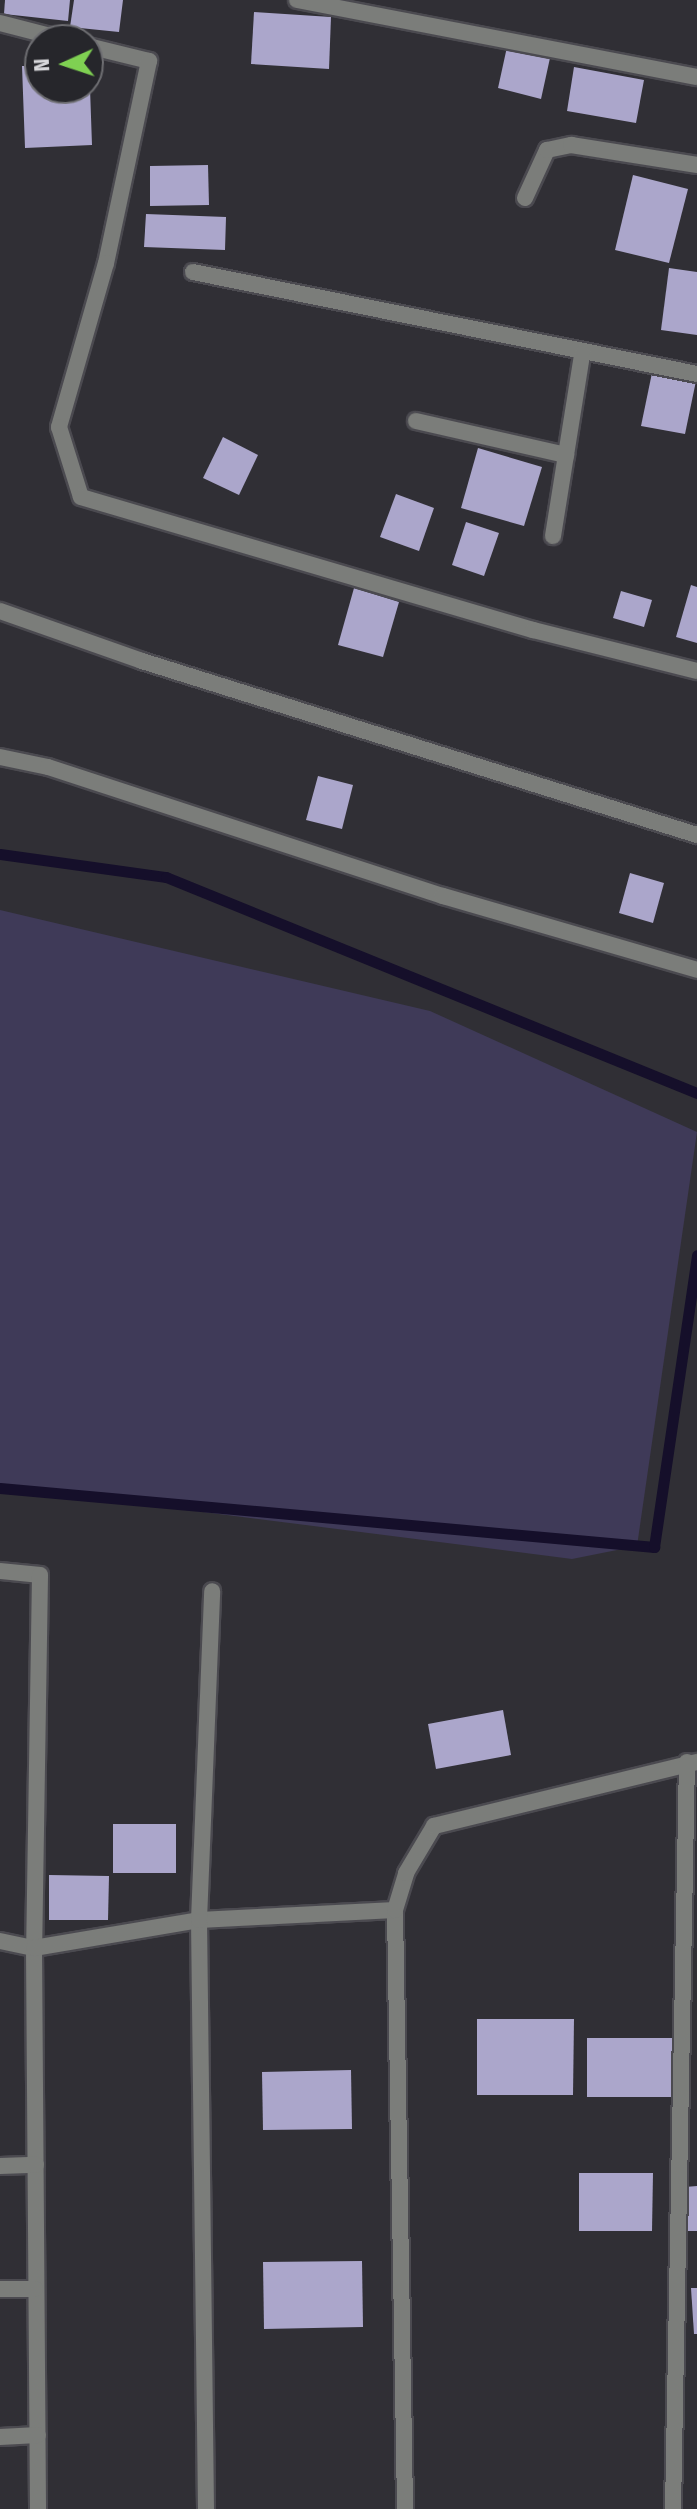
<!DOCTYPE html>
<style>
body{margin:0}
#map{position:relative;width:697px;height:2509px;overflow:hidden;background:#302f35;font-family:"Fira Sans Condensed",sans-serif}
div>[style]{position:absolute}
.green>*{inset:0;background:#3f3a58}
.stream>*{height:11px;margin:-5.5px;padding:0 5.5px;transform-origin:5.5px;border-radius:5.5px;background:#150f2a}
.building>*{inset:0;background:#aba6cb}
.roads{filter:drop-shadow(2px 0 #4b4a50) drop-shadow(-2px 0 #4b4a50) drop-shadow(0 2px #4b4a50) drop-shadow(0 -2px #4b4a50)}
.minor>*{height:16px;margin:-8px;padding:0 8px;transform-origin:8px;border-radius:8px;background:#7b7d7a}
span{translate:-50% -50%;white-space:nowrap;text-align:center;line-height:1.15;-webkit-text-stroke:8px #26262b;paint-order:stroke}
.north{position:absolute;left:24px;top:24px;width:80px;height:80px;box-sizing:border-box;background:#26262b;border:2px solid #6d6d71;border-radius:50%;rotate:267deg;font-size:22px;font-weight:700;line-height:32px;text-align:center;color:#d7d7db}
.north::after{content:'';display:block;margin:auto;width:28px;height:36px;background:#7fd052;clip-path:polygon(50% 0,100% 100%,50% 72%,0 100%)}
</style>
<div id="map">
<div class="green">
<i style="clip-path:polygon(0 910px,430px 1011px,697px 1132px,637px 1546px,572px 1559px,0 1486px)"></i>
</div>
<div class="stream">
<i style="left:0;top:854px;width:168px;rotate:7.9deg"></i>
<i style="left:166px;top:877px;width:573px;rotate:22.14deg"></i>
<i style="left:0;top:1488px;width:657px;rotate:5.15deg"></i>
<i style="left:654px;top:1547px;width:295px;rotate:-81.6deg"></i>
</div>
<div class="building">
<i style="clip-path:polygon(5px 0,70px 0,68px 21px,4px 14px)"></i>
<i style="clip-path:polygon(74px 0,123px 0,119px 32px,70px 27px)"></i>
<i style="clip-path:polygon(254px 12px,331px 17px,329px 69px,251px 64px)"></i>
<i style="clip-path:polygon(507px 47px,550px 58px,541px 99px,498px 88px)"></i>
<i style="clip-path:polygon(22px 66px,40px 66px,40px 88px,90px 88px,92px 145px,25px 148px)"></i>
<i style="clip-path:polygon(574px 67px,644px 80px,636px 123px,567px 111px)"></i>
<i style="clip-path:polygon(208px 165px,209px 205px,150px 206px,150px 166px)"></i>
<i style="clip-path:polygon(633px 175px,688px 189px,669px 263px,615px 250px)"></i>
<i style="clip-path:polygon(146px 214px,226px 217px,225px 250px,144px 247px)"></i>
<i style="clip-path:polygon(669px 268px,697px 272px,697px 335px,661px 330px)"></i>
<i style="clip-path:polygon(653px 368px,697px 376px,685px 434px,641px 426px)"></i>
<i style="clip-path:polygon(223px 437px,258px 455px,239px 495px,203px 478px)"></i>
<i style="clip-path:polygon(478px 448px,542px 467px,524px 526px,461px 508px)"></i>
<i style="clip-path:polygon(396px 494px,434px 508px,419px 551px,380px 537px)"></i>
<i style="clip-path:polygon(466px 522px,499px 533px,484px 576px,452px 565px)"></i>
<i style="clip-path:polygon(691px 585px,697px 587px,697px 643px,676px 637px)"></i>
<i style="clip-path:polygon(354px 588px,399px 602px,383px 657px,338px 645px)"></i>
<i style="clip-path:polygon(621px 591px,652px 600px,644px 627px,613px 618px)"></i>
<i style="clip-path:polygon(318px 776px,353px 785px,342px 829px,306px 820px)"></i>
<i style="clip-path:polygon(630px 873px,664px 883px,653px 923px,619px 913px)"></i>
<i style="clip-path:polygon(503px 1710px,511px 1755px,436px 1769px,428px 1724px)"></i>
<i style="clip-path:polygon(113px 1824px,176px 1824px,176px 1873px,113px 1873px)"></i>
<i style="clip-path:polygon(49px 1875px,109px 1876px,108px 1920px,49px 1920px)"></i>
<i style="clip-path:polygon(477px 2019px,574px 2019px,573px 2095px,477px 2095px)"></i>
<i style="clip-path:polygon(587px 2038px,673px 2038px,673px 2097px,587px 2097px)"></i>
<i style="clip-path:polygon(351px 2070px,352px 2129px,263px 2130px,262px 2072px)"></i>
<i style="clip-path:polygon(579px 2173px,653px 2173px,652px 2231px,579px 2231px)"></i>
<i style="clip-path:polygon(697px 2186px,697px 2231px,687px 2231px,685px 2187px)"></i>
<i style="clip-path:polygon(362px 2261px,363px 2327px,264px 2329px,263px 2262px)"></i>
<i style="clip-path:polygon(691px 2288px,697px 2288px,697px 2334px,694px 2334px)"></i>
</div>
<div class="roads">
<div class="minor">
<i style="left:297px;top:0;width:407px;rotate:10.9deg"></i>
<i style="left:0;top:23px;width:68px;rotate:14.4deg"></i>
<i style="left:88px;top:46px;width:63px;rotate:13.8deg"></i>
<i style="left:149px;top:61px;width:207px;rotate:102deg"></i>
<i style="left:106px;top:263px;width:171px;rotate:106deg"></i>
<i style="left:59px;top:427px;width:73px;rotate:72.6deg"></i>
<i style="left:81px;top:497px;width:471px;rotate:16.4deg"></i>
<i style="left:533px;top:630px;width:169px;rotate:14deg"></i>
<i style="left:525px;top:198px;width:53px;rotate:-65.4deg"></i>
<i style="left:547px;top:150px;width:25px;rotate:-12deg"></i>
<i style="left:571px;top:145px;width:128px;rotate:9deg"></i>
<i style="left:193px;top:272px;width:514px;rotate:11.44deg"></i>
<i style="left:416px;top:421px;width:154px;rotate:12.8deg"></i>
<i style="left:553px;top:536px;width:184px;rotate:-80.9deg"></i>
<i style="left:0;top:611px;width:151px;rotate:19.4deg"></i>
<i style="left:142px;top:661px;width:582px;rotate:17.41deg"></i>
<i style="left:0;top:757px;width:49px;rotate:11.8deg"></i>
<i style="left:48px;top:767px;width:416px;rotate:18.1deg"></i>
<i style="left:443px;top:896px;width:265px;rotate:16.2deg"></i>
<i style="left:0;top:1571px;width:40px;rotate:5.7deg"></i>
<i style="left:40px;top:1575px;width:373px;rotate:90.9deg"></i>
<i style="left:34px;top:1948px;width:561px;rotate:89.59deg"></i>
<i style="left:395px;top:1910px;width:599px;rotate:89.04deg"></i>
<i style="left:0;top:1941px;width:35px;rotate:12deg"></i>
<i style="left:34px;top:1948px;width:167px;rotate:-9.6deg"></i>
<i style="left:199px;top:1920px;width:196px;rotate:-2.9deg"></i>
<i style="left:395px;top:1910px;width:39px;rotate:-73deg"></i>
<i style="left:406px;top:1873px;width:55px;rotate:-59.2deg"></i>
<i style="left:434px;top:1826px;width:271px;rotate:-13.7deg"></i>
<i style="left:0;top:2166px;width:36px;rotate:-2deg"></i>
<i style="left:0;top:2289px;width:35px"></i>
<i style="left:0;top:2437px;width:38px;rotate:-3deg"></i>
<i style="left:206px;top:2509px;width:589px;rotate:-90.68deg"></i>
<i style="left:199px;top:1920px;width:329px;rotate:-87.7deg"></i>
<i style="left:673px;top:2509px;width:747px;rotate:-88.93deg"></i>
</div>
</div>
<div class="north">N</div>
</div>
